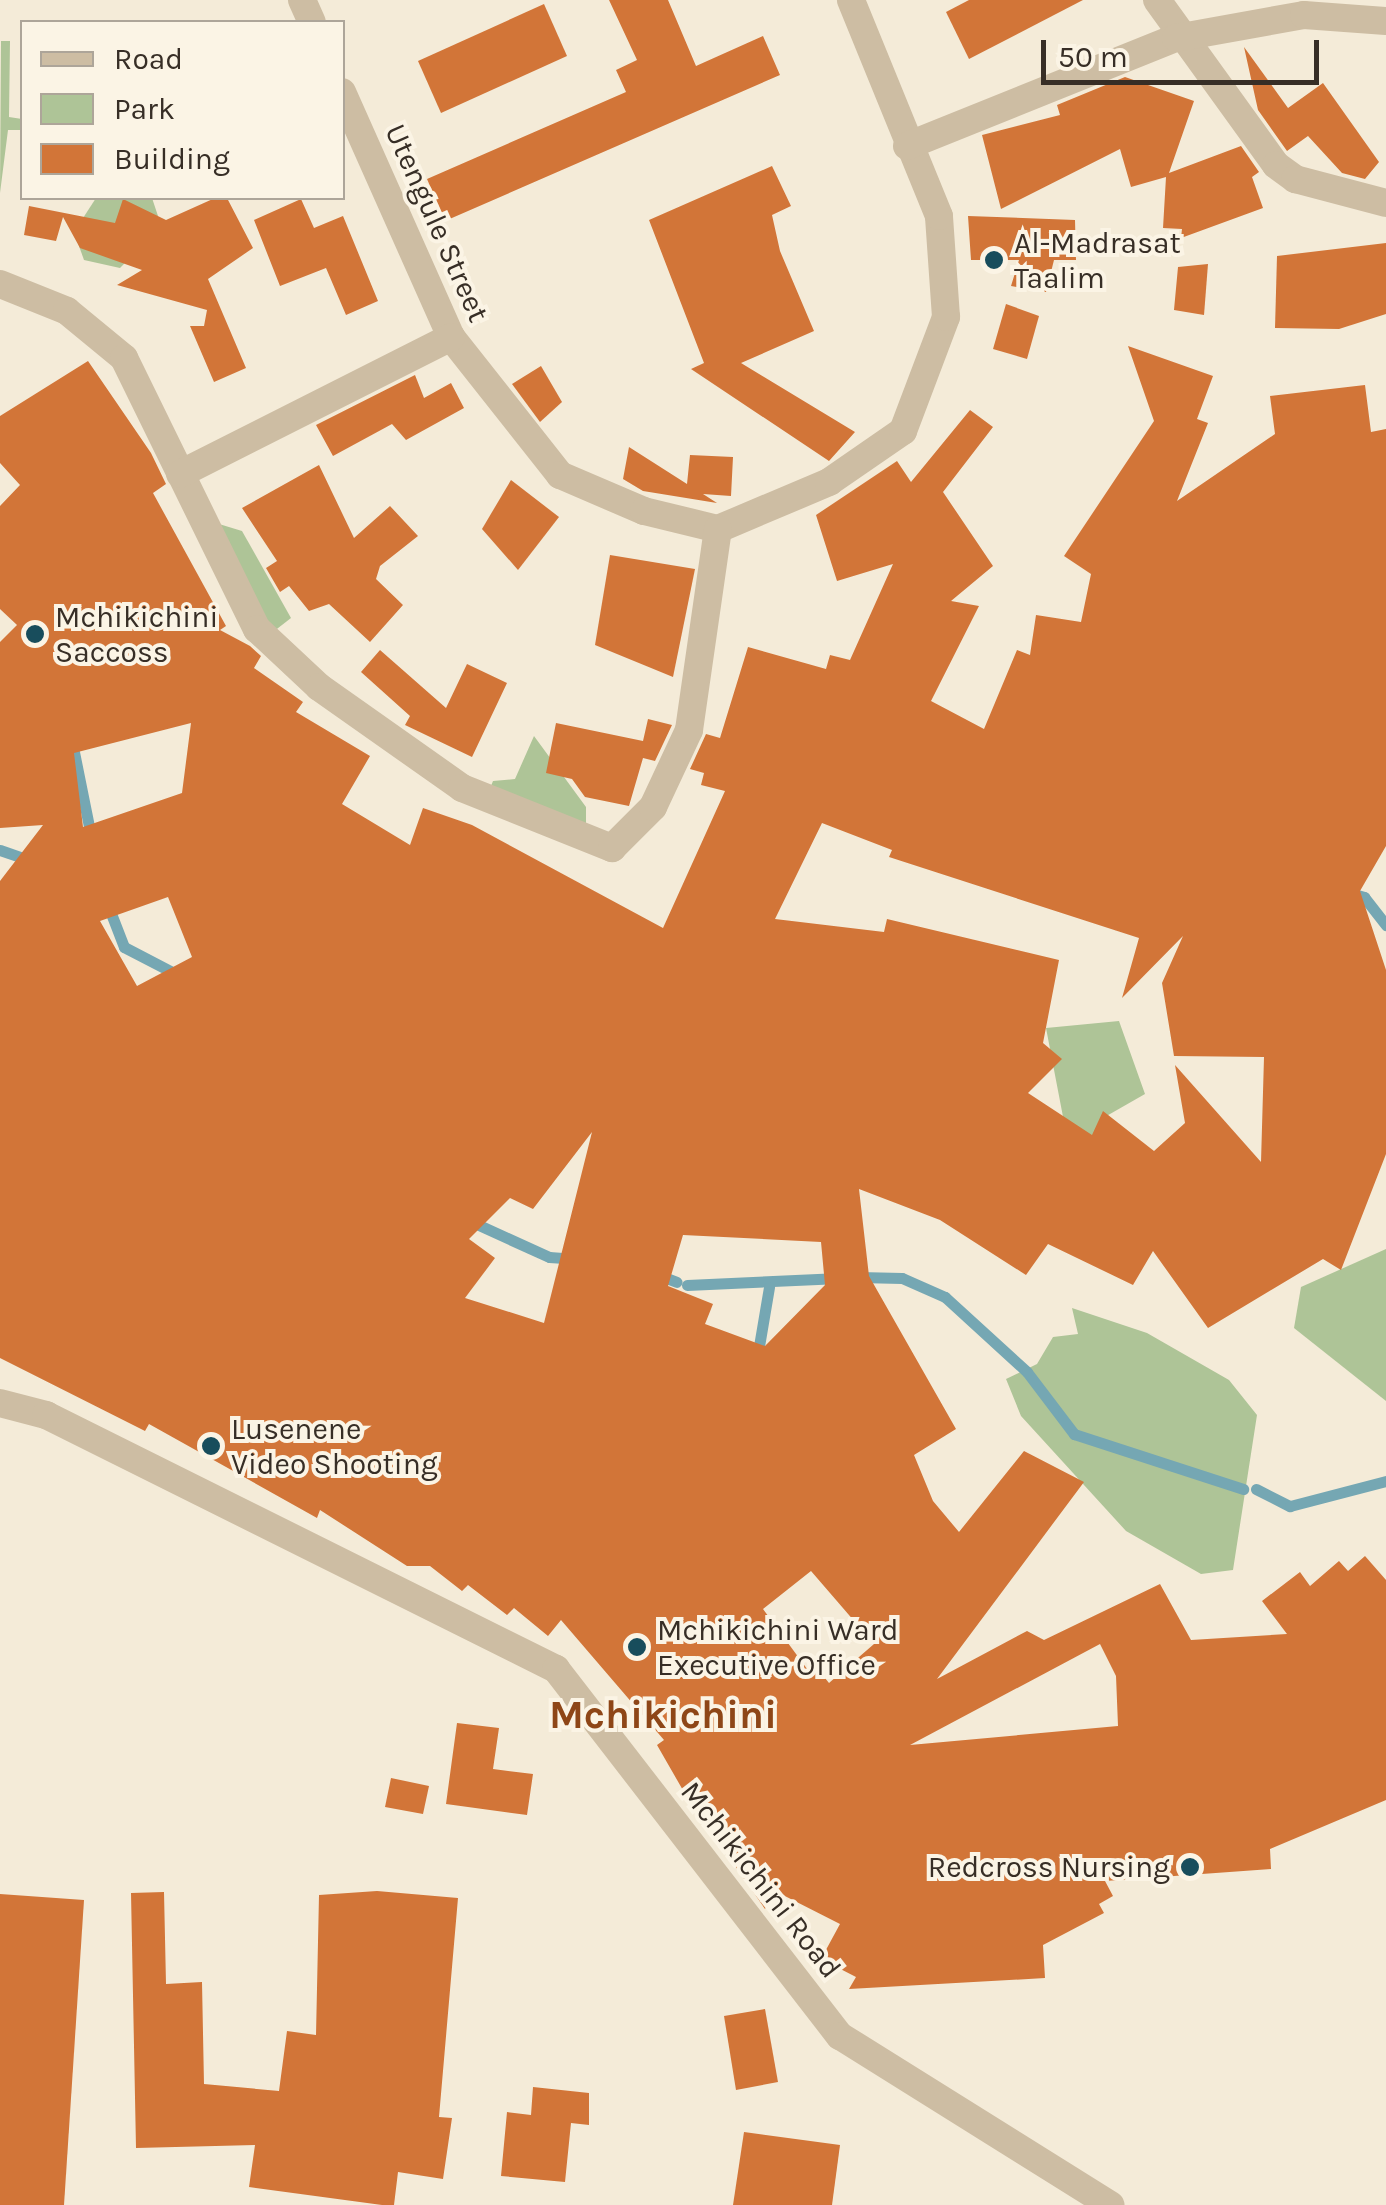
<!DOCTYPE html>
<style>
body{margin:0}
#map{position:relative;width:1386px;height:2205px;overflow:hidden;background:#f4ebd8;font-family:Karla,sans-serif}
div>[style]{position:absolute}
.green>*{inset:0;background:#aec497}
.stream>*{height:11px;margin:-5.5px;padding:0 5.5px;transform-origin:5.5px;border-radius:5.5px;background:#75a7b3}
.building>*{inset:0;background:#d27538}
.minor>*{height:28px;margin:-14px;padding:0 14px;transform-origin:14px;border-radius:14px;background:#cdbda3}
.dots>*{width:28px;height:28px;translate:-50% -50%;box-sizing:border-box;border:5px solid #fbf4e5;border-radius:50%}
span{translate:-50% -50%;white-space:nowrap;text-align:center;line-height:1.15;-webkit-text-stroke:8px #fbf4e5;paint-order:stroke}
.street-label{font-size:30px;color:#372e26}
.poi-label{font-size:30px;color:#372e26}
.left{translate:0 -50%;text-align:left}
.right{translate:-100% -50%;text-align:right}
.district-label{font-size:40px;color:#8e4617;font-weight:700}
.legend{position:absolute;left:20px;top:20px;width:325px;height:180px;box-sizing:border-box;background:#fbf4e5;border:2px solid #ada599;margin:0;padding:12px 18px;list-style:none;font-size:30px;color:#372e26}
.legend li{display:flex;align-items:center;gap:20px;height:50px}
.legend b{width:50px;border:2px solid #ada599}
.scale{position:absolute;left:1041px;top:40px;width:278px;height:45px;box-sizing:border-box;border:5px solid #372e26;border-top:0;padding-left:12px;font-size:30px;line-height:35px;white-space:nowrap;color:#372e26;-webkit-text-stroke:8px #fbf4e5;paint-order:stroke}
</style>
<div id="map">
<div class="green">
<i style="clip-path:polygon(1px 41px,10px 41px,9px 117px,22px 119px,22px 130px,8px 130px,0 193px)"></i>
<i style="clip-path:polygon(96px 198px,152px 198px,158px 216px,159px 228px,120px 268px,84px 260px,74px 232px)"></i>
<i style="clip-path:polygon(219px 524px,242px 531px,291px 618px,273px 632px)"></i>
<i style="clip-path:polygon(534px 736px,586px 807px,586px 824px,489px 791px,493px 781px,515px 779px)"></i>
<i style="clip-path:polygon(1119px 1021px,1145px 1094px,1103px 1118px,1073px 1169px,1046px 1028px)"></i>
<i style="clip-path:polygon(1386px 1249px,1386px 1401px,1294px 1328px,1301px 1287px)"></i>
<i style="clip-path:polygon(1072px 1308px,1147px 1333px,1229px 1380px,1257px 1415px,1233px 1570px,1201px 1574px,1126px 1531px,1021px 1416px,1006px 1379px,1037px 1364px,1053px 1337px,1078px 1334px)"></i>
</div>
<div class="stream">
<i style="left:72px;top:742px;width:96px;rotate:78.6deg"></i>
<i style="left:0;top:850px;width:31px;rotate:19deg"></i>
<i style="left:1347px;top:892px;width:18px;rotate:16deg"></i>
<i style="left:1364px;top:897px;width:36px;rotate:52deg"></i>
<i style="left:107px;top:903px;width:47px;rotate:68.9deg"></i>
<i style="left:124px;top:947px;width:61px;rotate:27.4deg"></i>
<i style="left:470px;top:1221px;width:87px;rotate:24.5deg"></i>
<i style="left:549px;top:1257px;width:27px;rotate:4deg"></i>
<i style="left:656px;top:1274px;width:22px;rotate:21deg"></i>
<i style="left:858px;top:1277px;width:44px;rotate:1.3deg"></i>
<i style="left:902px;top:1278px;width:47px;rotate:23.8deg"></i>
<i style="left:945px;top:1297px;width:111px;rotate:42.4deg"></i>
<i style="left:1027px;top:1372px;width:78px;rotate:52.8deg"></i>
<i style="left:1074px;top:1434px;width:178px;rotate:18deg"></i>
<i style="left:687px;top:1285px;width:153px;rotate:-2.6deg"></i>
<i style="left:757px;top:1358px;width:72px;rotate:-80.4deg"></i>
<i style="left:1256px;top:1489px;width:38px;rotate:27deg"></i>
<i style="left:1290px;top:1506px;width:99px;rotate:-14.6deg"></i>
</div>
<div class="building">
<i style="clip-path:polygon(609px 0,668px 0,696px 66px,763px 36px,780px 75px,445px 221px,427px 179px,626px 92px,616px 70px,637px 60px)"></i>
<i style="clip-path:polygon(969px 0,1083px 0,969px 59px,946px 12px)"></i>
<i style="clip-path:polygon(544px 4px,567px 56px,441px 113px,418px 61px)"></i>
<i style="clip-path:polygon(1244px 47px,1288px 108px,1323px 83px,1379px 162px,1365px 179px,1342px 173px,1308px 136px,1287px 151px,1258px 110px)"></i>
<i style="clip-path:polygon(1125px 77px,1194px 101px,1169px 173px,1241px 146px,1259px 172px,1252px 177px,1263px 208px,1181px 238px,1182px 229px,1163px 228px,1166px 177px,1131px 187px,1120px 149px,1001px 209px,982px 135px,1060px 115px,1057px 105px)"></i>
<i style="clip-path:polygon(772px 166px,791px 206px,772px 215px,780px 251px,814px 331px,741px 363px,855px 432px,829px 461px,691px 369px,704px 363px,649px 220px)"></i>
<i style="clip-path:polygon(215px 198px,227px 198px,253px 248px,208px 279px,246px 368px,214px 382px,190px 326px,204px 326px,207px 310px,117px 285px,142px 270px,80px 248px,63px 217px,56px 241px,24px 235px,29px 206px,115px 223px,123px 199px,166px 220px)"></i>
<i style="clip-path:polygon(301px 199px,314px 228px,343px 216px,378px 301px,346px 315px,326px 268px,280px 286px,254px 220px)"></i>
<i style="clip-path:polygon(968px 216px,1075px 220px,1076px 260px,1054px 260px,1046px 292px,1011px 286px,1019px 260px,971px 260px)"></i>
<i style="clip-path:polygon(1386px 243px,1386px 314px,1339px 329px,1275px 328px,1277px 256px)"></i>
<i style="clip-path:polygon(1208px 264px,1204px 315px,1174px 310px,1178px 267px)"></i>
<i style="clip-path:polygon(1006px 304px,1039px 316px,1027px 359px,993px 349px)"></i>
<i style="clip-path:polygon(evenodd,1128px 346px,1213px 376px,1197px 419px,1208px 423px,1177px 501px,1275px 434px,1270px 396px,1365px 385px,1371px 432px,1386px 429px,1386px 846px,1360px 891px,1386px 970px,1386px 1154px,1341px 1270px,1323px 1259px,1208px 1328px,1153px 1251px,1133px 1285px,1048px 1244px,1026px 1275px,940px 1220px,859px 1189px,869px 1276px,956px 1429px,914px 1455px,933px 1501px,959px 1532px,1024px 1451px,1084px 1482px,937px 1679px,1027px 1631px,1044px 1640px,1160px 1584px,1191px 1640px,1287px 1634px,1262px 1601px,1300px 1572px,1310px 1586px,1339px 1561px,1348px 1571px,1365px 1556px,1386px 1580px,1386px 1800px,1270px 1849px,1271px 1869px,1105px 1881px,1113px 1896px,1099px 1904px,1104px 1913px,1043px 1945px,1045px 1978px,849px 1989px,856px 1977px,821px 1959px,840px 1924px,775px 1891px,765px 1909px,684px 1792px,657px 1745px,664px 1740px,561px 1620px,548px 1636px,514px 1608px,507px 1615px,468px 1585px,462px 1591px,430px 1566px,407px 1566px,320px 1510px,317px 1518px,149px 1424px,145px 1431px,0 1358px,0 881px,43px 825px,0 828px,0 642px,17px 625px,0 609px,0 506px,20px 485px,0 463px,0 416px,88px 361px,151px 453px,166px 484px,153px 493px,226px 626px,220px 630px,250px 646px,261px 656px,254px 668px,303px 702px,296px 712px,370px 756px,342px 804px,410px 845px,423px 808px,472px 825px,663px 928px,725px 791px,701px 785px,704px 773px,690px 769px,706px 734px,720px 738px,748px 647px,826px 669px,830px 655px,850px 660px,893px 564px,837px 581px,816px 515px,897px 461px,911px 482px,970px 410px,993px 427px,943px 492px,993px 566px,951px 601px,979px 606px,931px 701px,984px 729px,1017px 650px,1030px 655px,1036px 615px,1081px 622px,1091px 574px,1064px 556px,1154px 421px,1128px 346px,191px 723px,182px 793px,83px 827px,74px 753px,191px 723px,1128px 346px,822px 823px,892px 850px,889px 857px,1139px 938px,1122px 998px,1183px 936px,1162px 983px,1174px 1056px,1264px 1057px,1261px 1162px,1175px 1065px,1185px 1123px,1154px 1151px,1103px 1111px,1092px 1135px,1028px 1093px,1062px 1059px,1043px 1043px,1059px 960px,887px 919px,884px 932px,775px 919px,822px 823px,1128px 346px,168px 897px,192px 957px,137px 986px,100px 921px,168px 897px,1128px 346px,592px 1132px,544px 1323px,465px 1298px,495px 1258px,469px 1239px,510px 1198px,533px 1209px,592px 1132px,1128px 346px,683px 1235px,821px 1242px,825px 1285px,765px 1346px,705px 1324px,713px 1304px,668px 1286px,683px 1235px,1128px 346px,811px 1571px,874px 1644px,829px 1683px,817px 1668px,810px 1673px,763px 1609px,811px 1571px,1128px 346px,1100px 1644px,1116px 1676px,1118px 1726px,910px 1745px,1100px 1644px)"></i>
<i style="clip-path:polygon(541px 366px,562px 402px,540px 422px,512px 384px)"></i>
<i style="clip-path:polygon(415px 375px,424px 398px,451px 383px,464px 408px,406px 440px,392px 424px,333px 456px,316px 425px)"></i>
<i style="clip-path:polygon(629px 447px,687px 484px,690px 455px,733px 457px,731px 496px,703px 494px,717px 503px,643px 491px,623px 479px)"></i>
<i style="clip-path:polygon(319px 465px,354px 538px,390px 506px,418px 536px,380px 566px,376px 579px,403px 605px,370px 642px,329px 604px,309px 611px,289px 586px,280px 592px,266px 568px,277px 561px,242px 508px)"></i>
<i style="clip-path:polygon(511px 480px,559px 517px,518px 570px,482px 529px)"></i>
<i style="clip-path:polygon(610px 555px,695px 569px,673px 677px,595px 645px)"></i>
<i style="clip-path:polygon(380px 650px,446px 708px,467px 664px,507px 683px,472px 757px,405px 725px,410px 716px,361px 672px)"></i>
<i style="clip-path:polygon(648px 719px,672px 725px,655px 761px,643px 758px,629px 806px,585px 797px,572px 779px,546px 773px,556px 723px,643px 741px)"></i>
<i style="clip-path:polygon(457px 1723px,499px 1728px,493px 1769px,533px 1774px,527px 1815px,446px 1804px)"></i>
<i style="clip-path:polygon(391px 1778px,429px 1786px,423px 1814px,385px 1807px)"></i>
<i style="clip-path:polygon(377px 1891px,458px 1898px,439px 2117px,452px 2118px,443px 2179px,398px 2172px,394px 2205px,382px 2205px,249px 2187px,255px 2145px,136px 2148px,131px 1893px,164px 1892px,166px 1984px,202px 1982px,204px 2084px,279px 2091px,287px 2031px,316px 2035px,319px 1895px)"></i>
<i style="clip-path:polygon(0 1894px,84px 1900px,64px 2205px,0 2205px)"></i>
<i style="clip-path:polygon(765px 2009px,778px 2082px,736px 2090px,724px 2016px)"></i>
<i style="clip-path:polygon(533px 2087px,589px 2093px,589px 2125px,571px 2123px,565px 2182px,501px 2176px,507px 2112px,531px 2115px)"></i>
<i style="clip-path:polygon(744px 2132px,840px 2145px,832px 2205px,733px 2205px)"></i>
</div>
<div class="minor">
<i style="left:302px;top:0;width:24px;rotate:66deg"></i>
<i style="left:1157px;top:0;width:203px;rotate:54.2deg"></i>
<i style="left:1276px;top:165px;width:24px;rotate:36deg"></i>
<i style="left:1295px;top:179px;width:94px;rotate:14.8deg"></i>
<i style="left:342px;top:92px;width:268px;rotate:66deg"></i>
<i style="left:451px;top:337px;width:176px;rotate:51.7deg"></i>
<i style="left:560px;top:475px;width:91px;rotate:23.2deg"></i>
<i style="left:644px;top:511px;width:76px;rotate:13.7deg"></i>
<i style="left:718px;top:529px;width:121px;rotate:-22.9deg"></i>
<i style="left:829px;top:482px;width:90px;rotate:-34.6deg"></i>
<i style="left:903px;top:431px;width:122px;rotate:-69.3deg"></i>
<i style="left:946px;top:317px;width:101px;rotate:-94deg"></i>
<i style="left:939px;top:216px;width:233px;rotate:-112.2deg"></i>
<i style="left:907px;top:146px;width:290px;rotate:-21.9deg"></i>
<i style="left:1176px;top:38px;width:130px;rotate:-10.2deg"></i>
<i style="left:1304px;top:15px;width:82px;rotate:4.2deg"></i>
<i style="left:0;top:284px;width:72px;rotate:21.9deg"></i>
<i style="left:67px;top:311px;width:74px;rotate:39.5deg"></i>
<i style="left:124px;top:358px;width:302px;rotate:63.9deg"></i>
<i style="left:257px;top:629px;width:85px;rotate:43.1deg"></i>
<i style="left:319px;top:687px;width:175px;rotate:35.2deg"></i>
<i style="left:462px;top:788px;width:162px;rotate:21.8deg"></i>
<i style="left:612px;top:848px;width:58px;rotate:-45deg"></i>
<i style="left:653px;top:807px;width:85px;rotate:-64.9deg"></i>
<i style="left:689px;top:730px;width:203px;rotate:-81.8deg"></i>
<i style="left:180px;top:474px;width:304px;rotate:-26.8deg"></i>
<i style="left:0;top:1403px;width:48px;rotate:14.6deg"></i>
<i style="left:46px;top:1415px;width:570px;rotate:26.48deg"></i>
<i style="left:556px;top:1669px;width:464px;rotate:52.3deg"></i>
<i style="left:840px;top:2036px;width:319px;rotate:32deg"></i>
</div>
<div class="dots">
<i style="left:994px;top:260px;background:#184d5c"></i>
<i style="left:35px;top:634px;background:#184d5c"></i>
<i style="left:211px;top:1446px;background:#184d5c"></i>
<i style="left:637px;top:1647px;background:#184d5c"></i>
<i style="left:1190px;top:1867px;background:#184d5c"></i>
</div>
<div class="street-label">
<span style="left:437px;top:223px;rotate:66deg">Utengule Street</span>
<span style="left:761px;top:1880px;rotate:52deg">Mchikichini Road</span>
</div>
<div class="poi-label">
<span class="left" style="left:1014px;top:260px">Al-Madrasat<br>Taalim</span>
<span class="left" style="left:55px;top:634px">Mchikichini<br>Saccoss</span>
<span class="left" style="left:231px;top:1446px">Lusenene<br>Video Shooting</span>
<span class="left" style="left:657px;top:1647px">Mchikichini Ward<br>Executive Office</span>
<span class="right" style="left:1170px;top:1867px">Redcross Nursing</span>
</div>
<div class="district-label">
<span style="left:663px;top:1715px">Mchikichini</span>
</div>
<ul class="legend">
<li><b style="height:12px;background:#cdbda3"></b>Road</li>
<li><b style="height:28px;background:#aec497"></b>Park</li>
<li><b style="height:28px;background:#d27538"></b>Building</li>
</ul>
<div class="scale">50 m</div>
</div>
